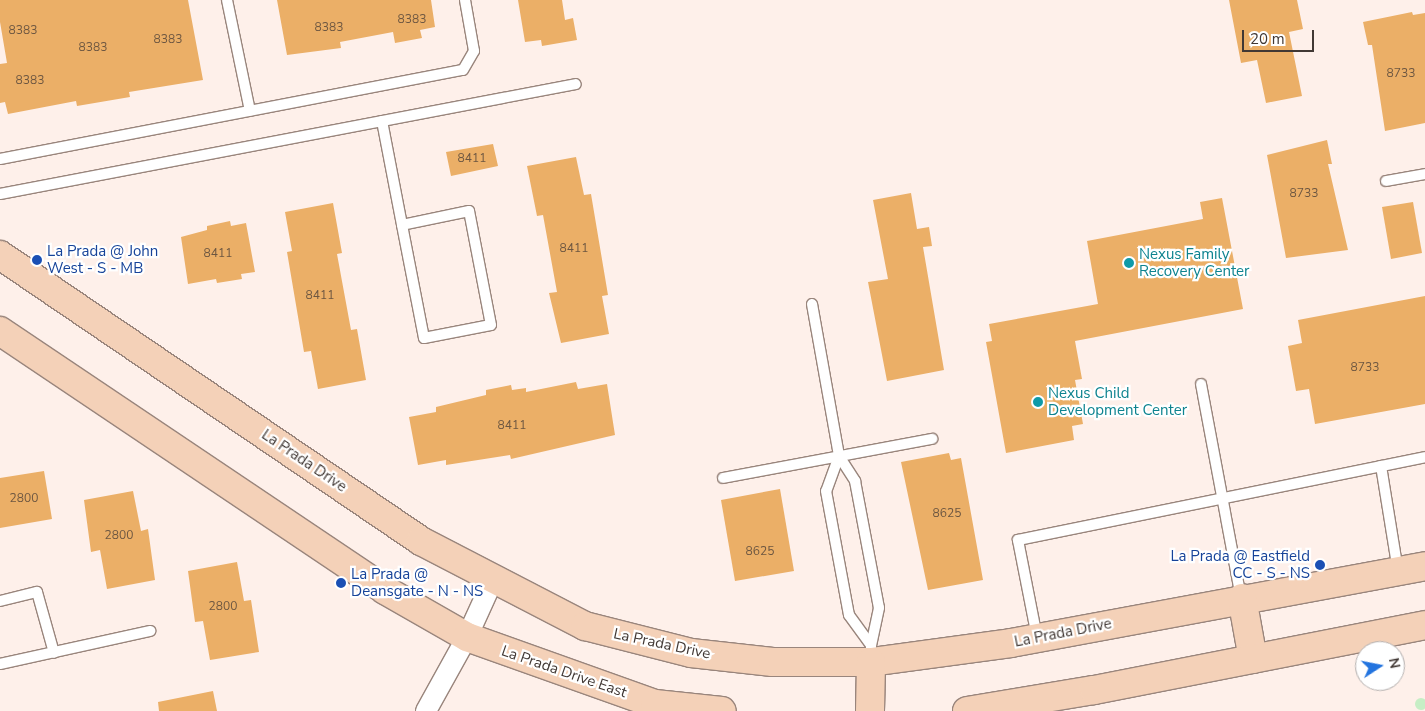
<!DOCTYPE html>
<style>
body{margin:0}
#map{position:relative;width:1425px;height:711px;overflow:hidden;background:#fef0ea;font-family:"Nunito Sans",sans-serif}
div>[style]{position:absolute}
.green>*{inset:0;background:#c6eec5}
.round{border-radius:50%}
.building>*{inset:0;background:#ebaf67}
.roads{filter:drop-shadow(1px 0 #99857c) drop-shadow(-1px 0 #99857c) drop-shadow(0 1px #99857c) drop-shadow(0 -1px #99857c)}
.lane>*{height:10px;margin:-5px;padding:0 5px;transform-origin:5px;border-radius:5px;background:#fff}
.street>*{height:20px;margin:-10px;padding:0 10px;transform-origin:10px;border-radius:10px;background:#fff}
.secondary>*{height:28px;margin:-14px;padding:0 14px;transform-origin:14px;border-radius:14px;background:#f4d1b8}
.dots>*{width:14px;height:14px;translate:-50% -50%;box-sizing:border-box;border:2px solid #fff;border-radius:50%}
span{translate:-50% -50%;white-space:nowrap;text-align:center;line-height:1.15;-webkit-text-stroke:4.5px #fff;paint-order:stroke}
.number-label{font-size:12px;color:#6c5641}
.number-label span{-webkit-text-stroke-width:0}
.transit-label{font-size:15px;color:#164399}
.left{translate:0 -50%;text-align:left}
.right{translate:-100% -50%;text-align:right}
.culture-label{font-size:15px;color:#0d838f}
.street-label{font-size:15px;color:#413834}
.north{position:absolute;left:1355px;top:641px;width:50px;height:50px;box-sizing:border-box;background:#fff;border:1px solid #b3afae;border-radius:50%;rotate:79deg;font-size:14px;font-weight:700;line-height:20px;text-align:center;color:#413834}
.north::after{content:'';display:block;margin:auto;width:18px;height:22px;background:#2374df;clip-path:polygon(50% 0,100% 100%,50% 72%,0 100%)}
.scale{position:absolute;left:1242px;top:30px;width:72px;height:22px;box-sizing:border-box;border:2px solid #413834;border-top:0;padding-left:6px;font-size:15px;line-height:18px;white-space:nowrap;color:#413834;-webkit-text-stroke:4px #fff;paint-order:stroke}
</style>
<div id="map">
<div class="green">
<i class="round" style="left:1415px;top:698px;width:12px;height:12px"></i>
</div>
<div class="building">
<i style="clip-path:polygon(0 0,188px 0,203px 80px,129px 92px,130px 97px,77px 106px,76px 101px,8px 114px,5px 102px,0 103px,0 64px,7px 63px,0 22px)"></i>
<i style="clip-path:polygon(277px 0,431px 0,435px 27px,420px 30px,422px 38px,395px 43px,393px 32px,340px 42px,341px 48px,287px 55px)"></i>
<i style="clip-path:polygon(518px 0,562px 0,565px 20px,573px 18px,577px 40px,542px 46px,541px 40px,525px 42px)"></i>
<i style="clip-path:polygon(1229px 0,1297px 0,1303px 29px,1289px 32px,1302px 96px,1266px 103px,1257px 60px,1241px 63px)"></i>
<i style="clip-path:polygon(1412px 12px,1413px 15px,1425px 13px,1425px 123px,1385px 131px,1372px 45px,1368px 45px,1363px 22px)"></i>
<i style="clip-path:polygon(1327px 140px,1332px 164px,1328px 164px,1348px 250px,1286px 258px,1267px 155px)"></i>
<i style="clip-path:polygon(493px 144px,498px 166px,451px 176px,446px 152px)"></i>
<i style="clip-path:polygon(576px 157px,584px 195px,591px 194px,608px 295px,602px 296px,609px 334px,561px 343px,549px 293px,557px 292px,543px 215px,537px 216px,527px 166px)"></i>
<i style="clip-path:polygon(911px 193px,917px 229px,929px 227px,932px 246px,923px 247px,944px 370px,887px 381px,868px 282px,888px 279px,873px 200px)"></i>
<i style="clip-path:polygon(1222px 198px,1243px 309px,1075px 341px,1082px 379px,1075px 380px,1083px 424px,1072px 426px,1074px 440px,1006px 453px,986px 342px,992px 341px,989px 324px,1098px 304px,1087px 241px,1203px 219px,1200px 202px)"></i>
<i style="clip-path:polygon(1413px 202px,1422px 253px,1391px 259px,1382px 207px)"></i>
<i style="clip-path:polygon(333px 203px,342px 253px,337px 254px,351px 330px,357px 329px,366px 380px,318px 389px,311px 351px,304px 352px,287px 252px,292px 251px,285px 212px)"></i>
<i style="clip-path:polygon(230px 221px,231px 226px,246px 223px,255px 272px,241px 274px,242px 279px,217px 283px,216px 279px,188px 284px,181px 237px,207px 230px,207px 226px)"></i>
<i style="clip-path:polygon(1425px 296px,1425px 404px,1315px 424px,1309px 389px,1296px 391px,1288px 346px,1302px 343px,1298px 320px)"></i>
<i style="clip-path:polygon(576px 382px,578px 389px,607px 384px,615px 435px,511px 459px,510px 455px,446px 465px,446px 460px,418px 465px,409px 417px,436px 412px,436px 407px,486px 395px,486px 390px,511px 385px,512px 390px,526px 388px,526px 392px)"></i>
<i style="clip-path:polygon(949px 453px,951px 460px,961px 458px,983px 580px,928px 590px,901px 462px)"></i>
<i style="clip-path:polygon(44px 471px,52px 519px,0 528px,0 478px)"></i>
<i style="clip-path:polygon(780px 489px,794px 571px,735px 581px,721px 500px)"></i>
<i style="clip-path:polygon(133px 491px,141px 531px,148px 529px,155px 580px,107px 589px,100px 550px,91px 552px,84px 500px)"></i>
<i style="clip-path:polygon(237px 562px,244px 601px,251px 600px,259px 652px,210px 660px,203px 621px,195px 622px,188px 571px)"></i>
<i style="clip-path:polygon(213px 691px,217px 711px,159px 711px,158px 702px)"></i>
</div>
<div class="roads">
<div class="lane">
<i style="left:227px;top:0;width:113px;rotate:78.3deg"></i>
<i style="left:382px;top:121px;width:106px;rotate:79.1deg"></i>
<i style="left:402px;top:225px;width:115px;rotate:79deg"></i>
<i style="left:424px;top:338px;width:68px;rotate:-11deg"></i>
<i style="left:491px;top:325px;width:116px;rotate:-100.9deg"></i>
<i style="left:469px;top:211px;width:68px;rotate:168.2deg"></i>
<i style="left:0;top:159px;width:471px;rotate:-10.9deg"></i>
<i style="left:463px;top:70px;width:22px;rotate:-60deg"></i>
<i style="left:474px;top:51px;width:52px;rotate:-100deg"></i>
<i style="left:1386px;top:181px;width:40px;rotate:-10deg"></i>
<i style="left:0;top:194px;width:586px;rotate:-10.81deg"></i>
<i style="left:812px;top:304px;width:154px;rotate:79.9deg"></i>
<i style="left:839px;top:456px;width:30px;rotate:57deg"></i>
<i style="left:855px;top:481px;width:129px;rotate:79.3deg"></i>
<i style="left:879px;top:608px;width:38px;rotate:102deg"></i>
<i style="left:871px;top:645px;width:16px;rotate:90deg"></i>
<i style="left:1201px;top:384px;width:217px;rotate:79.4deg"></i>
<i style="left:839px;top:456px;width:37px;rotate:110deg"></i>
<i style="left:826px;top:491px;width:126px;rotate:79.5deg"></i>
<i style="left:849px;top:615px;width:37px;rotate:54deg"></i>
<i style="left:1381px;top:466px;width:106px;rotate:80.8deg"></i>
<i style="left:723px;top:478px;width:213px;rotate:-10.6deg"></i>
<i style="left:0;top:601px;width:38px;rotate:-14deg"></i>
<i style="left:37px;top:592px;width:63px;rotate:74.4deg"></i>
<i style="left:1037px;top:637px;width:99px;rotate:-101.1deg"></i>
<i style="left:1018px;top:540px;width:415px;rotate:-11.5deg"></i>
<i style="left:0;top:664px;width:154px;rotate:-12.4deg"></i>
</div>
<div class="street">
<i style="left:426px;top:711px;width:85px;rotate:-61deg"></i>
<i style="left:467px;top:637px;width:63px;rotate:-65.5deg"></i>
</div>
<div class="secondary">
<i style="left:0;top:255px;width:509px;rotate:34.19deg"></i>
<i style="left:421px;top:541px;width:185px;rotate:27.4deg"></i>
<i style="left:585px;top:626px;width:109px;rotate:14.3deg"></i>
<i style="left:691px;top:653px;width:82px;rotate:6.3deg"></i>
<i style="left:773px;top:662px;width:98px"></i>
<i style="left:871px;top:662px;width:141px;rotate:-7.7deg"></i>
<i style="left:1011px;top:643px;width:421px;rotate:-10.5deg"></i>
<i style="left:0;top:331px;width:464px;rotate:33.9deg"></i>
<i style="left:385px;top:590px;width:95px;rotate:29.8deg"></i>
<i style="left:467px;top:637px;width:200px;rotate:19.6deg"></i>
<i style="left:655px;top:704px;width:67px;rotate:6deg"></i>
<i style="left:1242px;top:598px;width:62px;rotate:79.8deg"></i>
<i style="left:870px;top:711px;width:49px;rotate:-88.8deg"></i>
<i style="left:967px;top:711px;width:129px;rotate:-9.4deg"></i>
<i style="left:1094px;top:690px;width:337px;rotate:-11.1deg"></i>
</div>
</div>
<div class="dots">
<i style="left:37px;top:260px;background:#1a4fb4"></i>
<i style="left:1129px;top:263px;background:#0f9aa8"></i>
<i style="left:1038px;top:402px;background:#0f9aa8"></i>
<i style="left:1320px;top:565px;background:#1a4fb4"></i>
<i style="left:341px;top:583px;background:#1a4fb4"></i>
</div>
<div class="number-label">
<span style="left:412px;top:20px">8383</span>
<span style="left:329px;top:28px">8383</span>
<span style="left:23px;top:31px">8383</span>
<span style="left:168px;top:40px">8383</span>
<span style="left:93px;top:48px">8383</span>
<span style="left:1401px;top:74px">8733</span>
<span style="left:30px;top:81px">8383</span>
<span style="left:472px;top:159px">8411</span>
<span style="left:1304px;top:194px">8733</span>
<span style="left:574px;top:249px">8411</span>
<span style="left:218px;top:254px">8411</span>
<span style="left:320px;top:296px">8411</span>
<span style="left:1365px;top:368px">8733</span>
<span style="left:512px;top:426px">8411</span>
<span style="left:24px;top:499px">2800</span>
<span style="left:947px;top:514px">8625</span>
<span style="left:119px;top:536px">2800</span>
<span style="left:760px;top:552px">8625</span>
<span style="left:223px;top:607px">2800</span>
</div>
<div class="transit-label">
<span class="left" style="left:47px;top:260px">La Prada @ John<br>West - S - MB</span>
<span class="right" style="left:1310px;top:565px">La Prada @ Eastfield<br>CC - S - NS</span>
<span class="left" style="left:351px;top:583px">La Prada @<br>Deansgate - N - NS</span>
</div>
<div class="culture-label">
<span class="left" style="left:1139px;top:263px">Nexus Family<br>Recovery Center</span>
<span class="left" style="left:1048px;top:402px">Nexus Child<br>Development Center</span>
</div>
<div class="street-label">
<span style="left:304px;top:461px;rotate:34deg">La Prada Drive</span>
<span style="left:1063px;top:633px;rotate:-11deg">La Prada Drive</span>
<span style="left:662px;top:644px;rotate:12deg">La Prada Drive</span>
<span style="left:564px;top:672px;rotate:19deg">La Prada Drive East</span>
</div>
<div class="north">N</div>
<div class="scale">20 m</div>
</div>
